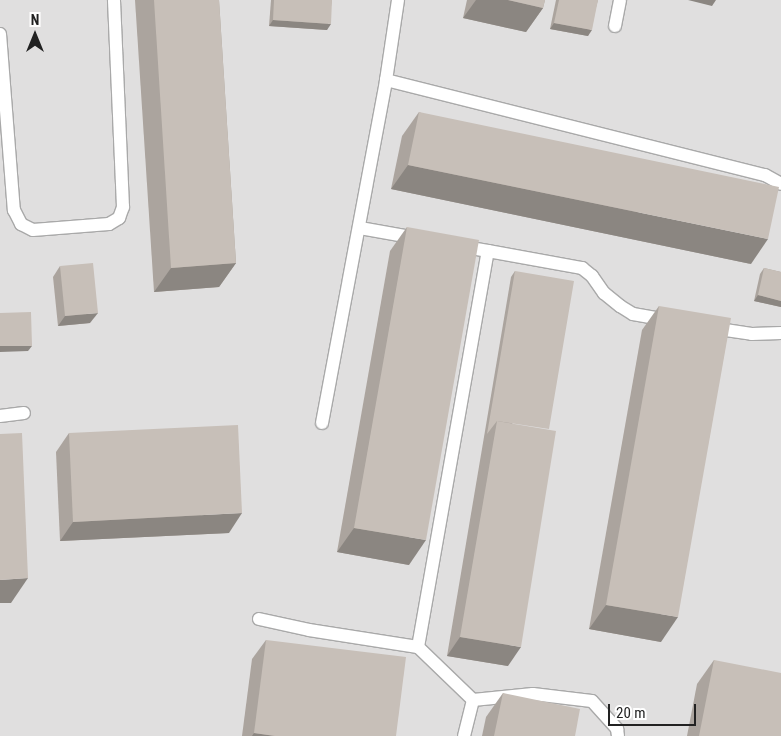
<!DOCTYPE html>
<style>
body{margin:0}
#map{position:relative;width:781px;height:736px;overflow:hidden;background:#f2efe9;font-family:"Roboto Condensed",sans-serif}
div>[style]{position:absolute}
.residential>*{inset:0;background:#e0dfdf}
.roads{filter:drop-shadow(1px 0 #a9a9a9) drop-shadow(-1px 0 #a9a9a9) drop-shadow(0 1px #a9a9a9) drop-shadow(0 -1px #a9a9a9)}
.service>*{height:12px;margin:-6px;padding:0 6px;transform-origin:6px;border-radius:6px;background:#fff}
.wall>*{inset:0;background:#aba49e}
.shaded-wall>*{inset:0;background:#8b8681}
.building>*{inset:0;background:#c7bfb8}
span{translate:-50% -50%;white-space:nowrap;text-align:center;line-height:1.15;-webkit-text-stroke:5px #fff;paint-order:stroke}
.north{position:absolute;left:10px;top:10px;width:50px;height:50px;-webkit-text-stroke:4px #fff;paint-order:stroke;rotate:0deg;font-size:14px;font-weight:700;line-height:20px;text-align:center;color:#222}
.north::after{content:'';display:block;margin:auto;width:18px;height:22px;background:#222;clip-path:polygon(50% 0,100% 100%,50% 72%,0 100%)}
.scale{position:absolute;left:608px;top:704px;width:88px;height:22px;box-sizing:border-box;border:2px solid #222;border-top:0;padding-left:6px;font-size:15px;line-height:18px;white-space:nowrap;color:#222;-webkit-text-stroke:4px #fff;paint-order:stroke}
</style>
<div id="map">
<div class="residential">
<i style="clip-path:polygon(0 0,781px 0,781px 736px,0 736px)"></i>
</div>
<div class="roads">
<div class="service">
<i style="left:398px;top:0;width:81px;rotate:98.5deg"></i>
<i style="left:386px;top:80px;width:391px;rotate:14.1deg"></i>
<i style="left:765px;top:175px;width:18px;rotate:29deg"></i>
<i style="left:615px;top:26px;width:26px;rotate:-79deg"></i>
<i style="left:0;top:34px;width:177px;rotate:85.5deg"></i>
<i style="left:14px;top:210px;width:16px;rotate:63deg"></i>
<i style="left:21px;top:224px;width:13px;rotate:27deg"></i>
<i style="left:33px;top:230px;width:76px;rotate:-4.5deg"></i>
<i style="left:109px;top:224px;width:12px;rotate:-31deg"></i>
<i style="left:119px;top:218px;width:12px;rotate:-70deg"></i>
<i style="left:123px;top:207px;width:207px;rotate:-92.5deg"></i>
<i style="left:360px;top:228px;width:57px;rotate:10.1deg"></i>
<i style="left:488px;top:251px;width:96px;rotate:10.3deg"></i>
<i style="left:582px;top:268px;width:13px;rotate:39deg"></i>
<i style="left:592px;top:276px;width:21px;rotate:55deg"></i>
<i style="left:604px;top:293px;width:21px;rotate:39deg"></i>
<i style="left:620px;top:306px;width:15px;rotate:32deg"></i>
<i style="left:633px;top:314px;width:36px;rotate:10deg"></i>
<i style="left:712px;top:328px;width:40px;rotate:8.5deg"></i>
<i style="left:752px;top:334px;width:29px;rotate:-2deg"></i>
<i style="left:0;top:416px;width:24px;rotate:-7deg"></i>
<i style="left:322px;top:423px;width:349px;rotate:-79.4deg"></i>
<i style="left:259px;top:619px;width:51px;rotate:12.4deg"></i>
<i style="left:309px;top:630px;width:110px;rotate:8.9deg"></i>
<i style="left:418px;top:647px;width:402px;rotate:-80deg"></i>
<i style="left:488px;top:251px;width:28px;rotate:-170deg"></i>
<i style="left:418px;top:647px;width:76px;rotate:43.9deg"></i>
<i style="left:473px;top:700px;width:37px;rotate:104deg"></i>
<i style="left:473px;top:700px;width:60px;rotate:-5.7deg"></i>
<i style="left:533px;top:694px;width:59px;rotate:6.8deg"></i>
<i style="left:592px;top:701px;width:38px;rotate:48deg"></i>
<i style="left:617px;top:729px;width:7px;rotate:82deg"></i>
</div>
</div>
<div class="wall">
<i style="clip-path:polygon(135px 0,219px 0,236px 263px,219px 287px,154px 292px)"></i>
<i style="clip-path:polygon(271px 0,332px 0,327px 30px,269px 26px)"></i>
<i style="clip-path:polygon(467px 0,545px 0,543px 8px,526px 32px,463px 18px)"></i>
<i style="clip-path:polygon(556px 0,598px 0,588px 36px,550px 29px)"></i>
<i style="clip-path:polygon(419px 112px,751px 264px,391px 189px,402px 136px)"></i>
<i style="clip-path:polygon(407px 227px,409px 565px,337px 552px,390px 251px)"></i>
<i style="clip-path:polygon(60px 266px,90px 323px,58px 326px,53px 277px)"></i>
<i style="clip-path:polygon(764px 268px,781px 272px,781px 307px,754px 301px,760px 274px)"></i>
<i style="clip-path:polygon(515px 271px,508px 666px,447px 656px,511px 277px)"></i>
<i style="clip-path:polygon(659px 306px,661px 642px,589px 629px,642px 330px)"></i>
<i style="clip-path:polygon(69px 433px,229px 533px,60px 541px,56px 452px)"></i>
<i style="clip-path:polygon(266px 640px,396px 736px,242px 736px,252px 659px)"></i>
<i style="clip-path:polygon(714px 660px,781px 736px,687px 736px,697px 684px)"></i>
<i style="clip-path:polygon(503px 693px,575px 736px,482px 736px,486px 717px)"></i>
</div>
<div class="shaded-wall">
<i style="clip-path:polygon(476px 0,508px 0,543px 8px,526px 32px,463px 18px)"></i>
<i style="clip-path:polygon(688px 0,716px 0,712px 6px)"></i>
<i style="clip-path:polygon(273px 20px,331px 24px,327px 30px,269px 26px)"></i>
<i style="clip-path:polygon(554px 23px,592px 30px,588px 36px,550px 29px)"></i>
<i style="clip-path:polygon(408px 165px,768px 239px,751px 264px,391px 189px)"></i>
<i style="clip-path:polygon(236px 263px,219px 287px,154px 292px,171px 268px)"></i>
<i style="clip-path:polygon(758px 295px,781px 301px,781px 307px,754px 301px)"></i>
<i style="clip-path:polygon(98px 313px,90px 323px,58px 326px,65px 316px)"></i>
<i style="clip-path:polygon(0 346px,32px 346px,28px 351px,0 352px)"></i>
<i style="clip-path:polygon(242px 513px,229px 533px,60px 541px,73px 522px)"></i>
<i style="clip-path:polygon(354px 528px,426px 540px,409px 565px,337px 552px)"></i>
<i style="clip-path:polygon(28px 578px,11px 603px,0 603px,0 580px)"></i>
<i style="clip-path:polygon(606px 605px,678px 617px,661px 642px,589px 629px)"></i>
<i style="clip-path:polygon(460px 637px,521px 647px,508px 666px,447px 656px)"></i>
<i style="clip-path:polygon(254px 733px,275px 736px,252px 736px)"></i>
</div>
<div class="building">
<i style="clip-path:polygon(154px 0,219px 0,236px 263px,171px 268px)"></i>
<i style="clip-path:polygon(274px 0,332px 0,331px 24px,273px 20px)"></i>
<i style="clip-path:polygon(508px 0,545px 0,543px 8px)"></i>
<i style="clip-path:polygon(559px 0,598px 0,592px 30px,554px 23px)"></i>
<i style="clip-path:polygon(419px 112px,779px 187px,768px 239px,408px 165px)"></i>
<i style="clip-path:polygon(407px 227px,479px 240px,426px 540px,354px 528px)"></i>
<i style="clip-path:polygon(93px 263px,98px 313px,65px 316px,60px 266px)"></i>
<i style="clip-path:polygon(764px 268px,781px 272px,781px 301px,758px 295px)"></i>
<i style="clip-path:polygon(515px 271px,574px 281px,549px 429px,497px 421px,487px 434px)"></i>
<i style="clip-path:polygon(659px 306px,731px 318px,678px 617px,606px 605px)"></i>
<i style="clip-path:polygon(31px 312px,32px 346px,0 346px,0 313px)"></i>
<i style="clip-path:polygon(497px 421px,556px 431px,521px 647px,460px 637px)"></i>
<i style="clip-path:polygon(238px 425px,242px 513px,73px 522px,69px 433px)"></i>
<i style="clip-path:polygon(22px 433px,28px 578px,0 580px,0 434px)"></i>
<i style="clip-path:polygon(266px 640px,406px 657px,396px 736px,275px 736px,254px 733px)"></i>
<i style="clip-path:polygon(714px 660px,781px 673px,781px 736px,699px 736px)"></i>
<i style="clip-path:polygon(503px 693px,580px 709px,575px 736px,494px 736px)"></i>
</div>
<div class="north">N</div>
<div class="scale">20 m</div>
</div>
